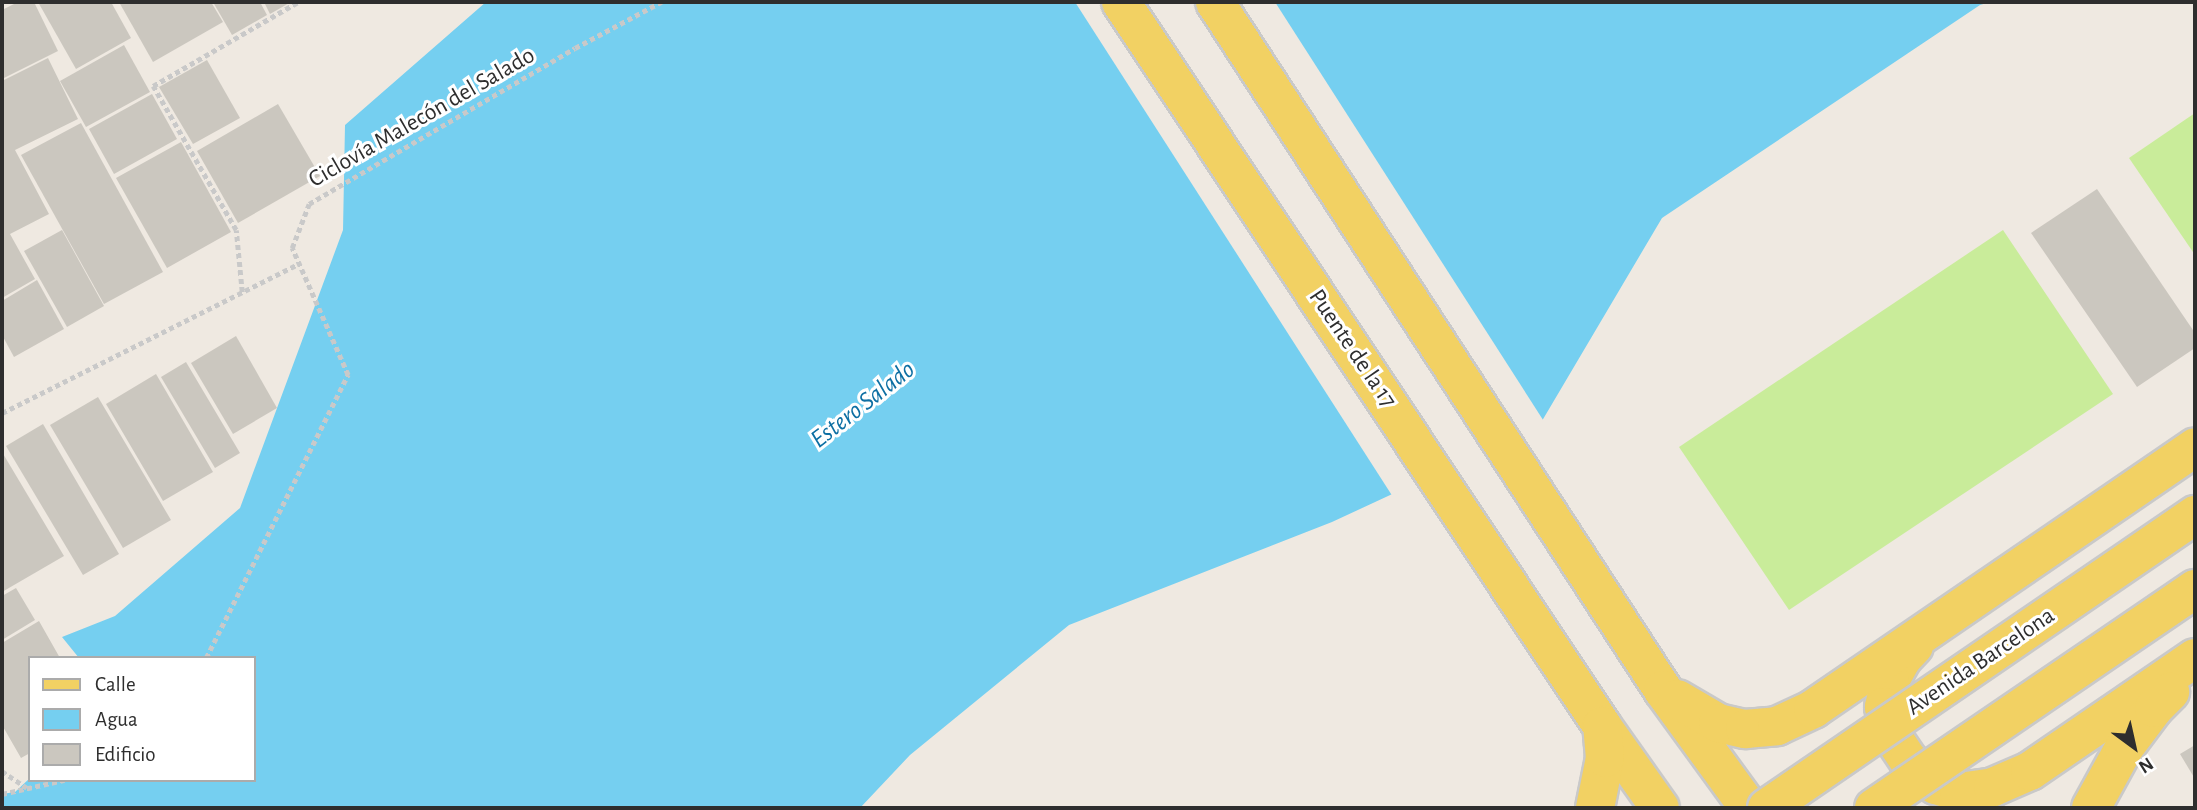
<!DOCTYPE html>
<meta charset="utf-8">
<style>
body{margin:0}
#map{position:relative;width:2197px;height:810px;overflow:hidden;background:#efe9e1;font-family:"Alegreya Sans",sans-serif}
div>[style]{position:absolute}
.pitch>*{inset:0;background:#c9ec9a}
.water>*{inset:0;background:#75cff0}
.pier>*{inset:0;background:#efe9e1}
.building>*{inset:0;background:#cbc7bf}
.path>*{height:4.5px;margin-top:-2.25px;transform-origin:0;background:repeating-linear-gradient(90deg,#c9c9c9 0 5px,transparent 0 8.5px)}
.roads{filter:drop-shadow(2px 0 #c9c9c9) drop-shadow(-2px 0 #c9c9c9) drop-shadow(0 2px #c9c9c9) drop-shadow(0 -2px #c9c9c9)}
.major>*{height:38px;margin:-19px;padding:0 19px;transform-origin:19px;border-radius:19px;background:#f2d163}
.bridges{filter:drop-shadow(2px 0 #c9c9c9) drop-shadow(-2px 0 #c9c9c9) drop-shadow(0 2px #c9c9c9) drop-shadow(0 -2px #c9c9c9)}
.major-bridge>*{height:38px;margin:-19px;padding:0 19px;transform-origin:19px;border-radius:19px;background:#f2d163}
span{translate:-50% -50%;white-space:nowrap;text-align:center;line-height:1.15;-webkit-text-stroke:6px #fff;paint-order:stroke}
.street-label{font-size:24px;color:#2e2e2e}
.water-label{font-size:26px;color:#0d6fa3;font-style:italic}
.frame{position:absolute;inset:0;border:4px solid #2e2e2e;pointer-events:none}
.legend{position:absolute;left:28px;top:656px;width:228px;height:126px;box-sizing:border-box;background:#fff;border:2px solid #ababab;margin:0;padding:9px 12px;list-style:none;font-size:21px;color:#2e2e2e}
.legend li{display:flex;align-items:center;gap:14px;height:35px}
.legend b{width:35px;border:2px solid #ababab}
.north{position:absolute;left:2099px;top:712px;width:70px;height:70px;-webkit-text-stroke:5px #fff;paint-order:stroke;rotate:147deg;font-size:19px;font-weight:700;line-height:28px;text-align:center;color:#2e2e2e}
.north::after{content:'';display:block;margin:auto;width:24px;height:32px;background:#2e2e2e;clip-path:polygon(50% 0,100% 100%,50% 72%,0 100%)}
</style>
<div id="map">
<div class="pitch">
<i style="clip-path:polygon(2195px 113px,2195px 255px,2129px 158px)"></i>
<i style="clip-path:polygon(2003px 230px,2113px 394px,1789px 610px,1679px 447px)"></i>
</div>
<div class="water">
<i style="clip-path:polygon(486px 2px,1990px 2px,1980px 5px,1662px 218px,1539px 426px,1332px 522px,1069px 625px,910px 755px,860px 808px,2px 808px,2px 794px,15px 792px,30px 778px,254px 780px,254px 658px,79px 658px,62px 637px,115px 616px,240px 508px,343px 230px,345px 125px)"></i>
</div>
<div class="pier">
<i style="clip-path:polygon(1075px 2px,1275px 2px,1545px 423px,1542px 428px,1393px 497px)"></i>
</div>
<div class="building">
<i style="clip-path:polygon(18px 2px,34px 2px,58px 51px,2px 79px,2px 10px)"></i>
<i style="clip-path:polygon(38px 2px,111px 2px,131px 38px,76px 69px)"></i>
<i style="clip-path:polygon(119px 2px,211px 2px,223px 22px,153px 62px)"></i>
<i style="clip-path:polygon(213px 2px,260px 2px,267px 15px,232px 35px)"></i>
<i style="clip-path:polygon(264px 2px,291px 2px,270px 14px)"></i>
<i style="clip-path:polygon(124px 45px,150px 92px,86px 127px,60px 81px)"></i>
<i style="clip-path:polygon(48px 58px,78px 119px,15px 150px,49px 214px,10px 234px,35px 279px,2px 298px,2px 81px)"></i>
<i style="clip-path:polygon(207px 60px,240px 118px,193px 144px,159px 87px)"></i>
<i style="clip-path:polygon(152px 94px,177px 139px,114px 174px,89px 129px)"></i>
<i style="clip-path:polygon(278px 104px,320px 176px,238px 223px,197px 151px)"></i>
<i style="clip-path:polygon(81px 123px,163px 272px,104px 304px,21px 155px)"></i>
<i style="clip-path:polygon(181px 142px,231px 232px,167px 268px,116px 178px)"></i>
<i style="clip-path:polygon(2097px 189px,2195px 333px,2195px 348px,2137px 387px,2031px 233px)"></i>
<i style="clip-path:polygon(62px 230px,104px 306px,67px 327px,24px 251px)"></i>
<i style="clip-path:polygon(37px 280px,64px 329px,14px 357px,2px 335px,2px 301px)"></i>
<i style="clip-path:polygon(236px 336px,277px 408px,233px 434px,191px 363px)"></i>
<i style="clip-path:polygon(186px 362px,240px 453px,215px 468px,161px 377px)"></i>
<i style="clip-path:polygon(156px 374px,213px 472px,163px 501px,106px 404px)"></i>
<i style="clip-path:polygon(98px 397px,171px 520px,123px 548px,50px 425px)"></i>
<i style="clip-path:polygon(43px 424px,119px 554px,83px 575px,6px 446px)"></i>
<i style="clip-path:polygon(2px 452px,64px 556px,2px 592px)"></i>
<i style="clip-path:polygon(16px 588px,35px 620px,2px 640px,2px 596px)"></i>
<i style="clip-path:polygon(39px 621px,60px 658px,30px 658px,30px 753px,21px 758px,2px 725px,2px 643px)"></i>
<i style="clip-path:polygon(2195px 745px,2195px 779px,2180px 754px)"></i>
</div>
<div class="path">
<i style="left:242px;top:292px;width:62px;rotate:-95.5deg"></i>
<i style="left:236px;top:230px;width:166px;rotate:-120deg"></i>
<i style="left:153px;top:86px;width:168px;rotate:-30.1deg"></i>
<i style="left:2px;top:413px;width:331px;rotate:-26.7deg"></i>
<i style="left:206px;top:658px;width:317px;rotate:-63.4deg"></i>
<i style="left:348px;top:375px;width:139px;rotate:-113.8deg"></i>
<i style="left:292px;top:248px;width:47px;rotate:-68.9deg"></i>
<i style="left:309px;top:204px;width:308px;rotate:-30.4deg"></i>
<i style="left:575px;top:48px;width:98px;rotate:-28.1deg"></i>
<i style="left:2px;top:771px;width:30px;rotate:34deg"></i>
<i style="left:2px;top:794px;width:64px;rotate:-12.7deg"></i>
</div>
<div class="roads">
<div class="major">
<i style="left:1121px;top:2px;width:869px;rotate:56.4deg"></i>
<i style="left:1602px;top:726px;width:100px;rotate:54.7deg"></i>
<i style="left:1215px;top:2px;width:821px;rotate:56.93deg"></i>
<i style="left:1663px;top:690px;width:146px;rotate:53.9deg"></i>
<i style="left:1914px;top:646px;width:18px;rotate:133deg"></i>
<i style="left:1902px;top:659px;width:25px;rotate:119deg"></i>
<i style="left:1890px;top:681px;width:27px;rotate:103deg"></i>
<i style="left:1884px;top:707px;width:34px;rotate:73deg"></i>
<i style="left:1894px;top:739px;width:27px;rotate:56deg"></i>
<i style="left:1909px;top:761px;width:36px;rotate:42deg"></i>
<i style="left:1936px;top:785px;width:24px;rotate:17deg"></i>
<i style="left:1959px;top:792px;width:34px;rotate:-8deg"></i>
<i style="left:1993px;top:787px;width:40px;rotate:-23.4deg"></i>
<i style="left:2030px;top:771px;width:200px;rotate:-34.4deg"></i>
<i style="left:1677px;top:699px;width:48px;rotate:30.3deg"></i>
<i style="left:1718px;top:723px;width:28px;rotate:13deg"></i>
<i style="left:1745px;top:729px;width:32px;rotate:-5deg"></i>
<i style="left:1777px;top:726px;width:40px;rotate:-25deg"></i>
<i style="left:1813px;top:709px;width:463px;rotate:-34.4deg"></i>
<i style="left:1595px;top:808px;width:51px;rotate:-78.7deg"></i>
<i style="left:1605px;top:758px;width:32px;rotate:-95deg"></i>
<i style="left:2091px;top:808px;width:68px;rotate:-61.2deg"></i>
<i style="left:2124px;top:748px;width:50px;rotate:-53.1deg"></i>
<i style="left:2154px;top:708px;width:23px;rotate:-45deg"></i>
</div>
</div>
<div class="bridges">
<div class="major-bridge">
<i style="left:1767px;top:808px;width:519px;rotate:-34.39deg"></i>
<i style="left:1874px;top:808px;width:389px;rotate:-34.3deg"></i>
</div>
</div>
<div class="street-label">
<span style="left:422px;top:118px;rotate:-30deg">Ciclovía Malecón del Salado</span>
<span style="left:1352px;top:349px;rotate:56deg">Puente de la 17</span>
<span style="left:1981px;top:662px;rotate:-34deg">Avenida Barcelona</span>
</div>
<div class="water-label">
<span style="left:863px;top:405px;rotate:-38deg">Estero Salado</span>
</div>
<div class="frame"></div>
<ul class="legend">
<li><b style="height:9px;background:#f2d163"></b>Calle</li>
<li><b style="height:19px;background:#75cff0"></b>Agua</li>
<li><b style="height:19px;background:#cbc7bf"></b>Edificio</li>
</ul>
<div class="north">N</div>
</div>
